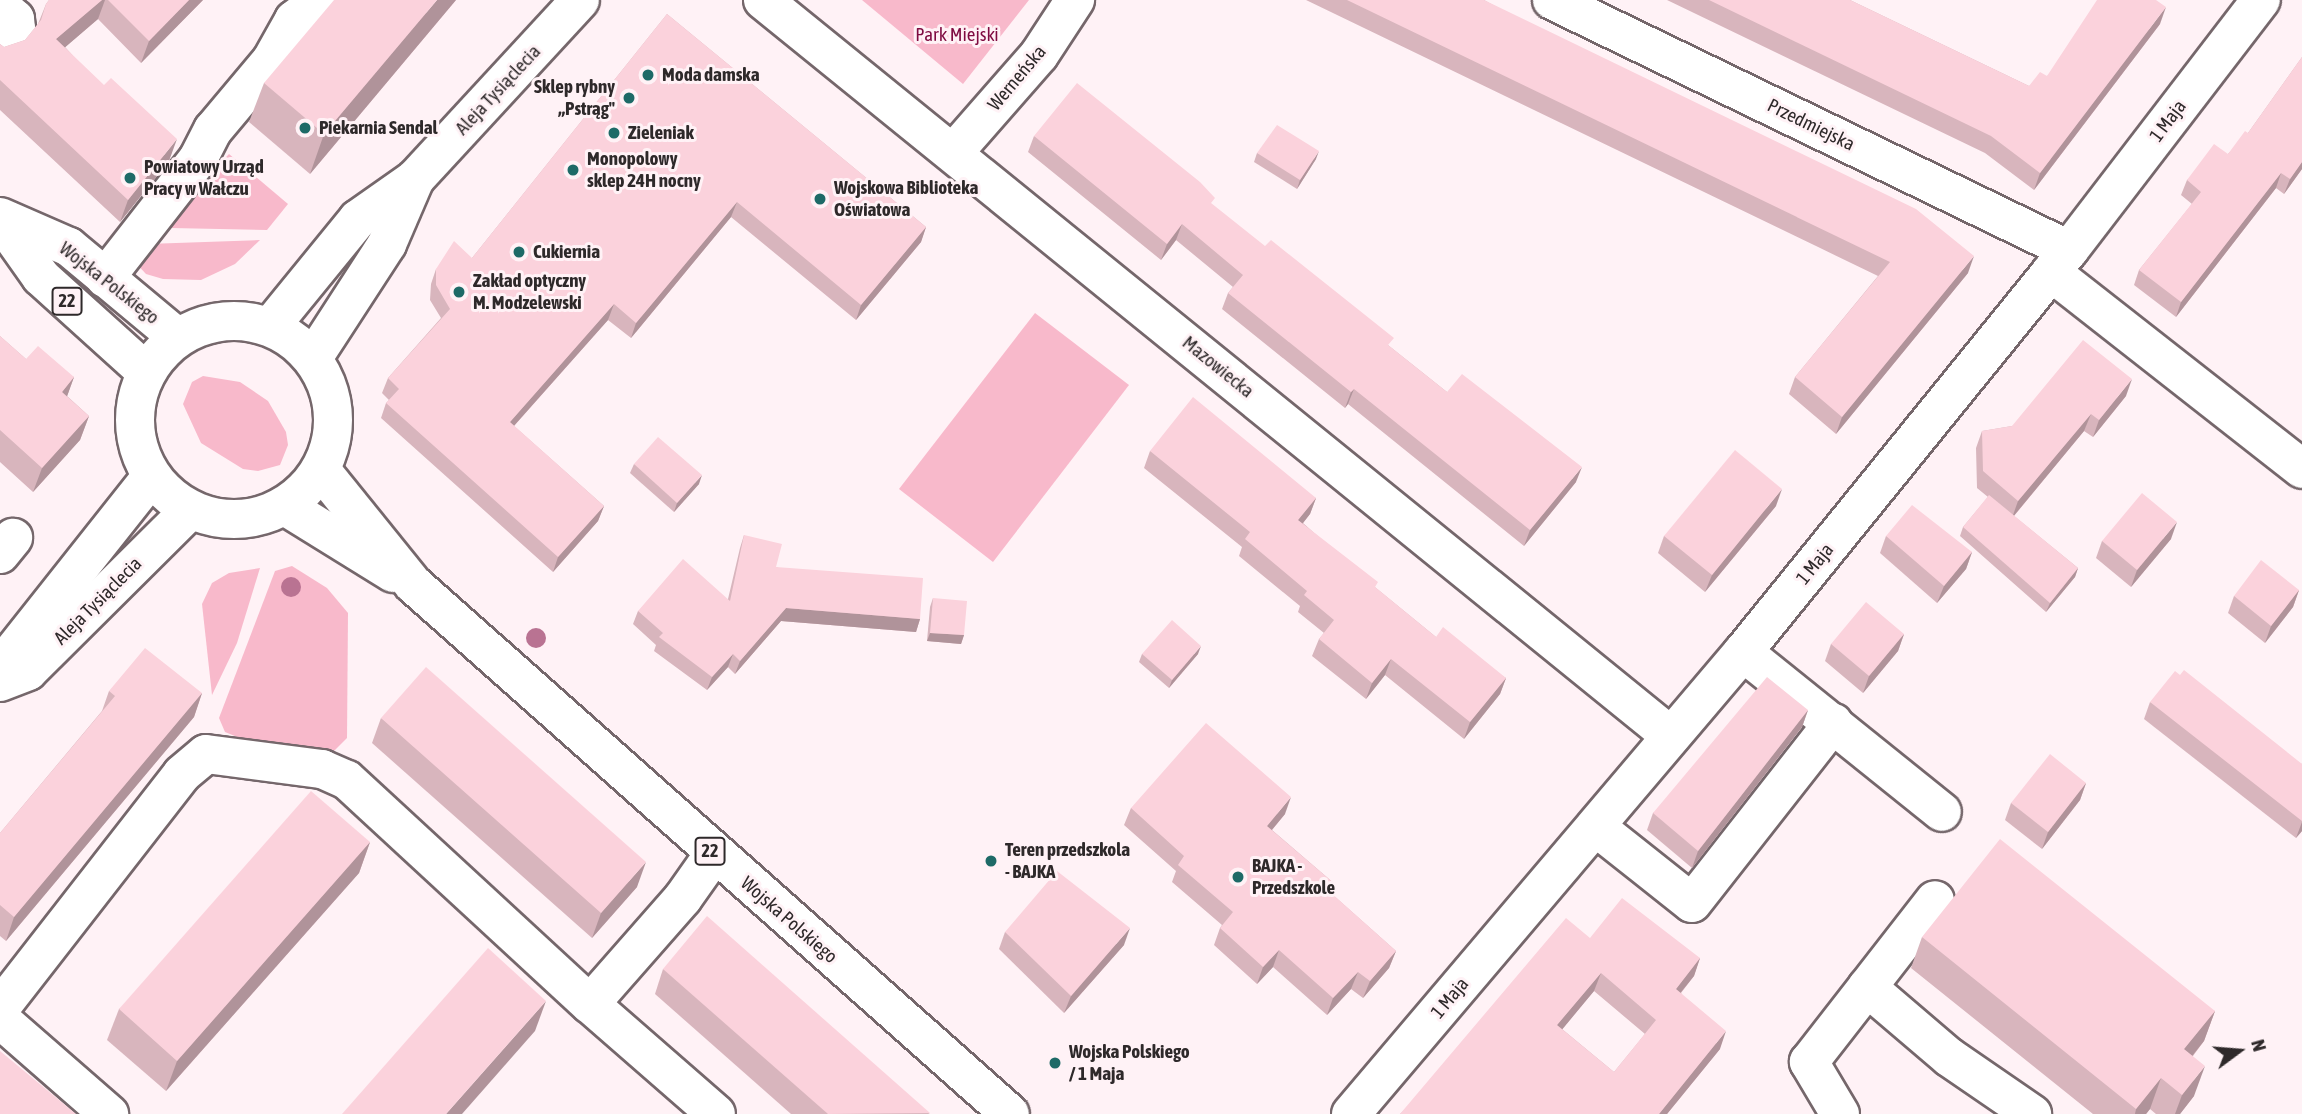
<!DOCTYPE html>
<meta charset="utf-8">
<style>
body{margin:0}
#map{position:relative;width:2302px;height:1114px;overflow:hidden;background:#fff2f6;font-family:"Asap Condensed",sans-serif}
div>[style]{position:absolute}
.green>*{inset:0;background:#f8b9cb}
.roads{filter:drop-shadow(2px 0 #75676b) drop-shadow(-2px 0 #75676b) drop-shadow(0 2px #75676b) drop-shadow(0 -2px #75676b)}
.minor>*{height:38px;margin:-19px;padding:0 19px;transform-origin:19px;border-radius:19px;background:#fff}
.major>*{height:38px;margin:-19px;padding:0 19px;transform-origin:19px;border-radius:19px;background:#fff}
.major>.ring{margin:-19px;padding:0;box-sizing:content-box;background:none;border:38px solid #fff;border-radius:50%}
.trees>*{width:20px;height:20px;margin:-10px;border-radius:50%;background:#b97392}
.wall>*{inset:0;background:#d8b5bd}
.shaded-wall>*{inset:0;background:#b0939a}
.building>*{inset:0;background:#fbd2dc}
.dots>*{width:19px;height:19px;translate:-50% -50%;box-sizing:border-box;border:4px solid #fff2f6;border-radius:50%}
span{translate:-50% -50%;white-space:nowrap;text-align:center;line-height:1.15;-webkit-text-stroke:6px #fff2f6;paint-order:stroke}
.shield-label span{padding:2px 5px;background:#fff2f6;border:2px solid;border-radius:5px;-webkit-text-stroke-width:0}
.shield-label{font-size:18px;color:#2e292a;font-weight:700}
.park-label{font-size:19px;color:#7f0b41}
.poi-label{font-size:19px;color:#2e292a;font-weight:700}
.left{translate:0 -50%;text-align:left}
.right{translate:-100% -50%;text-align:right}
.street-label{font-size:19px;color:#2e292a}
.north{position:absolute;left:2204px;top:1016px;width:70px;height:70px;-webkit-text-stroke:5px #fff2f6;paint-order:stroke;rotate:74deg;font-size:19px;font-weight:700;line-height:28px;text-align:center;color:#2e292a}
.north::after{content:'';display:block;margin:auto;width:24px;height:32px;background:#2e292a;clip-path:polygon(50% 0,100% 100%,50% 72%,0 100%)}
</style>
<div id="map">
<div class="green">
<i style="clip-path:polygon(862px 0,1029px 0,963px 84px)"></i>
<i style="clip-path:polygon(229px 154px,288px 204px,267px 230px,171px 228px,167px 219px)"></i>
<i style="clip-path:polygon(260px 240px,235px 264px,201px 280px,163px 279px,146px 274px,134px 261px,147px 244px)"></i>
<i style="clip-path:polygon(1035px 313px,1129px 385px,993px 562px,899px 489px)"></i>
<i style="clip-path:polygon(203px 376px,240px 382px,268px 401px,286px 432px,288px 445px,280px 465px,258px 471px,243px 469px,201px 443px,183px 404px,192px 382px)"></i>
<i style="clip-path:polygon(292px 566px,327px 588px,348px 613px,347px 738px,330px 755px,267px 749px,225px 732px,219px 718px,275px 571px)"></i>
<i style="clip-path:polygon(260px 568px,237px 643px,212px 695px,202px 604px,212px 583px,229px 573px)"></i>
</div>
<div class="roads">
<div class="minor">
<i style="left:763px;top:0;width:1169px;rotate:39.03deg"></i>
<i style="left:1552px;top:0;width:574px;rotate:25.81deg"></i>
<i style="left:0;top:6px;width:20px;rotate:41deg"></i>
<i style="left:15px;top:19px;width:10px;rotate:84deg"></i>
<i style="left:16px;top:29px;width:25px;rotate:130deg"></i>
<i style="left:954px;top:152px;width:129px;rotate:-48.8deg"></i>
<i style="left:1039px;top:55px;width:66px;rotate:-56.8deg"></i>
<i style="left:2051px;top:272px;width:319px;rotate:38.1deg"></i>
<i style="left:105px;top:278px;width:151px;rotate:-52deg"></i>
<i style="left:198px;top:159px;width:33px;rotate:-63deg"></i>
<i style="left:213px;top:130px;width:90px;rotate:-50deg"></i>
<i style="left:271px;top:61px;width:47px;rotate:-60.7deg"></i>
<i style="left:294px;top:20px;width:34px;rotate:-37deg"></i>
<i style="left:270px;top:327px;width:139px;rotate:-50.8deg"></i>
<i style="left:358px;top:219px;width:70px;rotate:-35.1deg"></i>
<i style="left:415px;top:179px;width:243px;rotate:-47.3deg"></i>
<i style="left:313px;top:358px;width:136px;rotate:-57deg"></i>
<i style="left:387px;top:244px;width:71px;rotate:-66.7deg"></i>
<i style="left:0;top:554px;width:21px;rotate:-51deg"></i>
<i style="left:1743px;top:652px;width:255px;rotate:38.8deg"></i>
<i style="left:0;top:678px;width:25px;rotate:-67deg"></i>
<i style="left:10px;top:655px;width:227px;rotate:-51.6deg"></i>
<i style="left:0;top:682px;width:30px;rotate:-21deg"></i>
<i style="left:28px;top:671px;width:228px;rotate:-44.8deg"></i>
<i style="left:1596px;top:827px;width:122px;rotate:38.4deg"></i>
<i style="left:1692px;top:903px;width:229px;rotate:-51.9deg"></i>
<i style="left:714px;top:854px;width:54px;rotate:125.2deg"></i>
<i style="left:683px;top:898px;width:141px;rotate:131.3deg"></i>
<i style="left:590px;top:1004px;width:167px;rotate:41.1deg"></i>
<i style="left:1867px;top:987px;width:108px;rotate:40.5deg"></i>
<i style="left:1949px;top:1057px;width:101px;rotate:34.5deg"></i>
<i style="left:0;top:1008px;width:296px;rotate:-52.1deg"></i>
<i style="left:182px;top:774px;width:31px;rotate:-40deg"></i>
<i style="left:206px;top:754px;width:117px;rotate:7.4deg"></i>
<i style="left:322px;top:769px;width:27px;rotate:24deg"></i>
<i style="left:347px;top:780px;width:330px;rotate:42.7deg"></i>
<i style="left:0;top:1019px;width:145px;rotate:41.1deg"></i>
<i style="left:1351px;top:1114px;width:606px;rotate:-49.69deg"></i>
<i style="left:1743px;top:652px;width:518px;rotate:-50.96deg"></i>
<i style="left:2069px;top:250px;width:315px;rotate:-52.5deg"></i>
<i style="left:1840px;top:1114px;width:61px;rotate:-120.8deg"></i>
<i style="left:1809px;top:1062px;width:205px;rotate:-52.1deg"></i>
</div>
<div class="major">
<i style="left:0;top:217px;width:75px;rotate:23.5deg"></i>
<i style="left:69px;top:247px;width:141px;rotate:39.8deg"></i>
<i style="left:0;top:219px;width:71px;rotate:54.7deg"></i>
<i style="left:41px;top:277px;width:142px;rotate:42.1deg"></i>
<i class="ring" style="left:135px;top:321px;width:160px;height:160px"></i>
<i style="left:321px;top:470px;width:146px;rotate:51.1deg"></i>
<i style="left:413px;top:584px;width:798px;rotate:41.6deg"></i>
<i style="left:285px;top:506px;width:127px;rotate:31.8deg"></i>
</div>
</div>
<div class="trees">
<i style="left:291px;top:587px"></i>
<i style="left:536px;top:638px"></i>
</div>
<div class="wall">
<i style="clip-path:polygon(49px 0,203px 0,141px 63px,98px 19px,65px 47px,169px 161px,120px 222px,0 110px,0 44px,4px 47px,25px 40px,38px 24px,46px 4px)"></i>
<i style="clip-path:polygon(456px 0,310px 174px,249px 122px,264px 83px)"></i>
<i style="clip-path:polygon(1306px 0,1484px 0,1968px 273px,1836px 434px,1789px 394px,1795px 377px,1878px 276px)"></i>
<i style="clip-path:polygon(1667px 0,1850px 0,2029px 86px,2047px 76px,2160px 24px,2034px 190px,1985px 153px)"></i>
<i style="clip-path:polygon(667px 14px,926px 227px,921px 242px,856px 320px,731px 217px,631px 338px,608px 320px,514px 426px,604px 506px,598px 521px,553px 572px,381px 418px,386px 403px,389px 400px,382px 393px,388px 378px,441px 318px,430px 300px,431px 284px,436px 269px,472px 258px)"></i>
<i style="clip-path:polygon(2302px 57px,2302px 169px,2284px 194px,2276px 188px,2176px 317px,2134px 285px,2139px 270px,2192px 204px,2181px 195px,2187px 180px,2228px 154px,2248px 133px)"></i>
<i style="clip-path:polygon(1034px 136px,1212px 205px,1447px 392px,1576px 482px,1524px 546px,1348px 404px,1345px 408px,1222px 309px,1228px 293px,1233px 287px,1176px 240px,1161px 260px,1028px 152px)"></i>
<i style="clip-path:polygon(1257px 153px,1316px 159px,1297px 189px,1254px 162px)"></i>
<i style="clip-path:polygon(0 336px,26px 359px,74px 377px,67px 396px,89px 416px,80px 440px,33px 492px,0 462px)"></i>
<i style="clip-path:polygon(2126px 396px,2093px 437px,2084px 431px,2014px 516px,2078px 568px,2075px 577px,2046px 612px,1960px 536px,1963px 527px,1988px 497px,1977px 488px,1976px 448px,1982px 431px,2012px 426px)"></i>
<i style="clip-path:polygon(1150px 451px,1316px 498px,1310px 514px,1303px 523px,1376px 588px,1436px 637px,1506px 678px,1500px 694px,1464px 739px,1385px 675px,1366px 699px,1312px 656px,1319px 639px,1324px 633px,1298px 612px,1300px 606px,1239px 556px,1242px 547px,1144px 468px)"></i>
<i style="clip-path:polygon(634px 464px,699px 484px,674px 512px,630px 473px)"></i>
<i style="clip-path:polygon(1776px 506px,1705px 592px,1658px 553px,1664px 536px)"></i>
<i style="clip-path:polygon(744px 535px,776px 567px,920px 619px,916px 632px,781px 621px,735px 674px,728px 667px,707px 690px,654px 651px,656px 645px,633px 624px,638px 611px,728px 599px,740px 548px)"></i>
<i style="clip-path:polygon(1886px 536px,1972px 552px,1966px 569px,1937px 603px,1880px 553px)"></i>
<i style="clip-path:polygon(2171px 539px,2131px 587px,2096px 558px,2102px 541px)"></i>
<i style="clip-path:polygon(2299px 590px,2293px 607px,2265px 643px,2228px 613px,2234px 596px)"></i>
<i style="clip-path:polygon(933px 598px,964px 635px,961px 644px,927px 641px,930px 607px)"></i>
<i style="clip-path:polygon(1904px 634px,1898px 651px,1863px 693px,1825px 661px,1831px 644px)"></i>
<i style="clip-path:polygon(1142px 654px,1198px 654px,1169px 688px,1139px 662px)"></i>
<i style="clip-path:polygon(109px 691px,202px 693px,194px 717px,6px 941px,0 936px,0 833px,102px 711px)"></i>
<i style="clip-path:polygon(2150px 702px,2302px 764px,2302px 831px,2296px 838px,2144px 719px)"></i>
<i style="clip-path:polygon(1808px 710px,1802px 727px,1692px 868px,1647px 830px,1653px 813px)"></i>
<i style="clip-path:polygon(381px 718px,637px 887px,592px 938px,372px 743px)"></i>
<i style="clip-path:polygon(2086px 783px,2080px 800px,2042px 849px,2005px 820px,2011px 803px)"></i>
<i style="clip-path:polygon(1131px 808px,1285px 814px,1272px 830px,1336px 885px,1333px 895px,1396px 951px,1389px 968px,1363px 998px,1351px 989px,1327px 1015px,1273px 967px,1257px 984px,1214px 945px,1220px 928px,1222px 925px,1172px 882px,1176px 871px,1124px 825px)"></i>
<i style="clip-path:polygon(370px 842px,359px 873px,166px 1091px,107px 1040px,119px 1009px)"></i>
<i style="clip-path:polygon(1005px 932px,1124px 945px,1064px 1013px,999px 949px)"></i>
<i style="clip-path:polygon(1922px 937px,2215px 1011px,2204px 1041px,2193px 1056px,2194px 1096px,2180px 1114px,2156px 1114px,2150px 1109px,2146px 1114px,2093px 1114px,1911px 968px)"></i>
<i style="clip-path:polygon(evenodd,1590px 938px,1700px 958px,1694px 976px,1681px 993px,1720px 1049px,1667px 1114px,1400px 1114px,1590px 938px,1594px 991px,1645px 1034px,1614px 1072px,1562px 1029px,1594px 991px)"></i>
<i style="clip-path:polygon(663px 969px,930px 1114px,791px 1114px,655px 994px)"></i>
</div>
<div class="shaded-wall">
<i style="clip-path:polygon(102px 0,105px 0,98px 19px,48px 62px,56px 39px)"></i>
<i style="clip-path:polygon(189px 0,203px 0,141px 63px,149px 41px)"></i>
<i style="clip-path:polygon(437px 0,456px 0,310px 174px,324px 134px)"></i>
<i style="clip-path:polygon(2166px 7px,2160px 24px,2034px 190px,2040px 173px)"></i>
<i style="clip-path:polygon(177px 139px,169px 161px,120px 222px,128px 200px)"></i>
<i style="clip-path:polygon(1319px 151px,1316px 159px,1297px 189px,1300px 180px)"></i>
<i style="clip-path:polygon(2302px 162px,2302px 169px,2284px 194px,2290px 179px)"></i>
<i style="clip-path:polygon(2281px 173px,2276px 188px,2176px 317px,2181px 302px)"></i>
<i style="clip-path:polygon(737px 202px,731px 217px,631px 338px,636px 323px)"></i>
<i style="clip-path:polygon(1182px 224px,1176px 240px,1161px 260px,1167px 244px)"></i>
<i style="clip-path:polygon(926px 227px,921px 242px,856px 320px,861px 305px)"></i>
<i style="clip-path:polygon(1974px 256px,1968px 273px,1836px 434px,1842px 417px)"></i>
<i style="clip-path:polygon(614px 304px,608px 320px,504px 437px,510px 422px)"></i>
<i style="clip-path:polygon(74px 377px,65px 402px,62px 392px)"></i>
<i style="clip-path:polygon(2132px 379px,2126px 396px,2093px 437px,2099px 420px)"></i>
<i style="clip-path:polygon(1354px 389px,1348px 404px,1345px 408px,1351px 392px)"></i>
<i style="clip-path:polygon(2091px 414px,2084px 431px,2012px 518px,2018px 501px)"></i>
<i style="clip-path:polygon(89px 416px,80px 440px,33px 492px,42px 468px)"></i>
<i style="clip-path:polygon(1582px 467px,1576px 482px,1524px 546px,1530px 530px)"></i>
<i style="clip-path:polygon(702px 475px,699px 484px,674px 512px,677px 503px)"></i>
<i style="clip-path:polygon(1782px 489px,1776px 506px,1705px 592px,1712px 575px)"></i>
<i style="clip-path:polygon(1316px 498px,1310px 514px,1292px 537px,1298px 520px)"></i>
<i style="clip-path:polygon(604px 506px,598px 521px,553px 572px,558px 557px)"></i>
<i style="clip-path:polygon(2177px 522px,2171px 539px,2131px 587px,2137px 570px)"></i>
<i style="clip-path:polygon(1972px 552px,1966px 569px,1937px 603px,1944px 586px)"></i>
<i style="clip-path:polygon(2078px 568px,2075px 577px,2046px 612px,2050px 603px)"></i>
<i style="clip-path:polygon(2299px 590px,2293px 607px,2265px 643px,2271px 626px)"></i>
<i style="clip-path:polygon(786px 608px,920px 619px,916px 632px,781px 621px,735px 674px,740px 661px)"></i>
<i style="clip-path:polygon(930px 633px,964px 635px,961px 644px,927px 641px)"></i>
<i style="clip-path:polygon(1904px 634px,1898px 651px,1863px 693px,1869px 676px)"></i>
<i style="clip-path:polygon(1201px 646px,1198px 654px,1169px 688px,1172px 680px)"></i>
<i style="clip-path:polygon(733px 654px,728px 667px,707px 690px,712px 677px)"></i>
<i style="clip-path:polygon(1391px 659px,1385px 675px,1366px 699px,1372px 683px)"></i>
<i style="clip-path:polygon(1506px 678px,1500px 694px,1464px 739px,1470px 722px)"></i>
<i style="clip-path:polygon(202px 693px,194px 717px,6px 941px,14px 917px)"></i>
<i style="clip-path:polygon(1808px 710px,1802px 727px,1692px 868px,1698px 851px)"></i>
<i style="clip-path:polygon(2086px 783px,2080px 800px,2042px 849px,2048px 832px)"></i>
<i style="clip-path:polygon(1291px 797px,1285px 814px,1261px 843px,1267px 826px)"></i>
<i style="clip-path:polygon(2302px 822px,2302px 831px,2296px 838px)"></i>
<i style="clip-path:polygon(370px 842px,359px 873px,166px 1091px,177px 1061px)"></i>
<i style="clip-path:polygon(646px 862px,637px 887px,592px 938px,601px 913px)"></i>
<i style="clip-path:polygon(1130px 928px,1124px 945px,1064px 1013px,1071px 996px)"></i>
<i style="clip-path:polygon(1279px 950px,1273px 967px,1257px 984px,1263px 967px)"></i>
<i style="clip-path:polygon(1396px 951px,1389px 968px,1363px 998px,1370px 981px)"></i>
<i style="clip-path:polygon(1700px 958px,1694px 976px,1669px 1007px,1676px 989px)"></i>
<i style="clip-path:polygon(1358px 972px,1351px 989px,1327px 1015px,1333px 998px)"></i>
<i style="clip-path:polygon(1601px 973px,1594px 991px,1551px 1043px,1557px 1025px)"></i>
<i style="clip-path:polygon(546px 1001px,535px 1031px,462px 1114px,446px 1114px)"></i>
<i style="clip-path:polygon(2215px 1011px,2204px 1041px,2173px 1080px,2184px 1049px)"></i>
<i style="clip-path:polygon(1726px 1031px,1720px 1049px,1667px 1114px,1659px 1114px)"></i>
<i style="clip-path:polygon(2205px 1066px,2194px 1096px,2180px 1114px,2175px 1114px,2182px 1095px)"></i>
<i style="clip-path:polygon(2161px 1078px,2150px 1109px,2146px 1114px,2135px 1114px,2136px 1109px)"></i>
</div>
<div class="building">
<i style="clip-path:polygon(49px 0,102px 0,56px 39px,104px 85px,111px 78px,177px 139px,128px 200px,0 80px,0 44px,4px 47px,25px 40px,41px 20px,46px 4px)"></i>
<i style="clip-path:polygon(108px 0,189px 0,149px 41px)"></i>
<i style="clip-path:polygon(334px 0,437px 0,324px 134px,264px 83px)"></i>
<i style="clip-path:polygon(1347px 0,1484px 0,1916px 209px,1974px 256px,1842px 417px,1795px 377px,1890px 262px)"></i>
<i style="clip-path:polygon(1709px 0,1850px 0,2029px 86px,2040px 72px,2047px 76px,2097px 0,2156px 0,2166px 7px,2040px 173px,1991px 136px)"></i>
<i style="clip-path:polygon(667px 14px,926px 227px,861px 305px,737px 202px,636px 323px,614px 304px,510px 422px,604px 506px,558px 557px,386px 403px,399px 389px,388px 378px,450px 309px,436px 285px,436px 269px,454px 241px,472px 258px)"></i>
<i style="clip-path:polygon(2302px 57px,2302px 162px,2290px 179px,2281px 173px,2181px 302px,2139px 270px,2201px 192px,2187px 180px,2214px 144px,2228px 154px,2245px 131px,2248px 133px)"></i>
<i style="clip-path:polygon(1077px 83px,1200px 182px,1215px 198px,1211px 203px,1265px 246px,1271px 240px,1394px 338px,1388px 345px,1447px 392px,1462px 374px,1582px 467px,1530px 530px,1354px 389px,1351px 392px,1228px 293px,1243px 275px,1182px 224px,1167px 244px,1034px 136px)"></i>
<i style="clip-path:polygon(1277px 125px,1319px 151px,1300px 180px,1257px 153px)"></i>
<i style="clip-path:polygon(0 336px,26px 359px,38px 346px,74px 377px,62px 392px,89px 416px,42px 468px,0 430px)"></i>
<i style="clip-path:polygon(2083px 340px,2132px 379px,2099px 420px,2091px 414px,2018px 501px,1983px 471px,1982px 431px,2012px 426px)"></i>
<i style="clip-path:polygon(1193px 397px,1316px 498px,1298px 520px,1378px 582px,1375px 587px,1436px 637px,1443px 627px,1506px 678px,1470px 722px,1391px 659px,1372px 683px,1319px 639px,1334px 620px,1304px 595px,1307px 591px,1245px 539px,1250px 532px,1150px 451px)"></i>
<i style="clip-path:polygon(658px 437px,702px 475px,677px 503px,634px 464px)"></i>
<i style="clip-path:polygon(1735px 450px,1782px 489px,1712px 575px,1664px 536px)"></i>
<i style="clip-path:polygon(2142px 493px,2177px 522px,2137px 570px,2102px 541px)"></i>
<i style="clip-path:polygon(1989px 495px,2078px 568px,2050px 603px,1963px 527px)"></i>
<i style="clip-path:polygon(1912px 505px,1972px 552px,1944px 586px,1886px 536px)"></i>
<i style="clip-path:polygon(744px 535px,782px 544px,776px 567px,923px 578px,920px 619px,786px 608px,740px 661px,733px 654px,712px 677px,659px 637px,663px 633px,638px 611px,683px 559px,730px 601px)"></i>
<i style="clip-path:polygon(2261px 560px,2299px 590px,2271px 626px,2234px 596px)"></i>
<i style="clip-path:polygon(933px 598px,967px 601px,964px 635px,930px 633px)"></i>
<i style="clip-path:polygon(1866px 602px,1904px 634px,1869px 676px,1831px 644px)"></i>
<i style="clip-path:polygon(1172px 620px,1201px 646px,1172px 680px,1142px 654px)"></i>
<i style="clip-path:polygon(145px 648px,202px 693px,14px 917px,0 905px,0 833px,115px 696px,109px 691px)"></i>
<i style="clip-path:polygon(426px 667px,646px 862px,601px 913px,381px 718px)"></i>
<i style="clip-path:polygon(2184px 670px,2302px 764px,2302px 821px,2150px 702px,2175px 671px,2180px 675px)"></i>
<i style="clip-path:polygon(1767px 677px,1808px 710px,1698px 851px,1653px 813px)"></i>
<i style="clip-path:polygon(1206px 723px,1291px 797px,1267px 826px,1336px 885px,1330px 892px,1396px 951px,1370px 981px,1358px 972px,1333px 998px,1279px 950px,1263px 967px,1220px 928px,1233px 912px,1178px 865px,1184px 856px,1131px 808px)"></i>
<i style="clip-path:polygon(2050px 754px,2086px 783px,2048px 832px,2011px 803px)"></i>
<i style="clip-path:polygon(311px 791px,370px 842px,177px 1061px,119px 1009px)"></i>
<i style="clip-path:polygon(2000px 839px,2215px 1011px,2184px 1049px,2205px 1066px,2182px 1095px,2161px 1078px,2136px 1109px,1922px 937px)"></i>
<i style="clip-path:polygon(1057px 871px,1130px 928px,1071px 996px,1005px 932px)"></i>
<i style="clip-path:polygon(evenodd,1622px 898px,1700px 958px,1676px 989px,1726px 1031px,1659px 1114px,1400px 1114px,1566px 918px,1590px 938px,1622px 898px,1601px 973px,1656px 1020px,1614px 1072px,1557px 1025px,1601px 973px)"></i>
<i style="clip-path:polygon(707px 916px,930px 1113px,828px 1114px,663px 969px)"></i>
<i style="clip-path:polygon(488px 948px,546px 1001px,446px 1114px,342px 1114px)"></i>
<i style="clip-path:polygon(0 1051px,76px 1114px,0 1114px)"></i>
</div>
<div class="dots">
<i style="left:648px;top:75px;background:#1e6a67"></i>
<i style="left:629px;top:98px;background:#1e6a67"></i>
<i style="left:305px;top:128px;background:#1e6a67"></i>
<i style="left:614px;top:133px;background:#1e6a67"></i>
<i style="left:573px;top:170px;background:#1e6a67"></i>
<i style="left:130px;top:178px;background:#1e6a67"></i>
<i style="left:820px;top:199px;background:#1e6a67"></i>
<i style="left:519px;top:252px;background:#1e6a67"></i>
<i style="left:459px;top:292px;background:#1e6a67"></i>
<i style="left:991px;top:861px;background:#1e6a67"></i>
<i style="left:1238px;top:877px;background:#1e6a67"></i>
<i style="left:1055px;top:1063px;background:#1e6a67"></i>
</div>
<div class="shield-label">
<span style="left:67px;top:301px">22</span>
<span style="left:710px;top:851px">22</span>
</div>
<div class="park-label">
<span style="left:957px;top:35px">Park Miejski</span>
</div>
<div class="poi-label">
<span class="left" style="left:662px;top:75px">Moda damska</span>
<span class="right" style="left:615px;top:98px">Sklep rybny<br>,,Pstrąg"</span>
<span class="left" style="left:319px;top:128px">Piekarnia Sendal</span>
<span class="left" style="left:628px;top:133px">Zieleniak</span>
<span class="left" style="left:587px;top:170px">Monopolowy<br>sklep 24H nocny</span>
<span class="left" style="left:144px;top:178px">Powiatowy Urząd<br>Pracy w Wałczu</span>
<span class="left" style="left:834px;top:199px">Wojskowa Biblioteka<br>Oświatowa</span>
<span class="left" style="left:533px;top:252px">Cukiernia</span>
<span class="left" style="left:473px;top:292px">Zakład optyczny<br>M. Modzelewski</span>
<span class="left" style="left:1005px;top:861px">Teren przedszkola<br>- BAJKA</span>
<span class="left" style="left:1252px;top:877px">BAJKA -<br>Przedszkole</span>
<span class="left" style="left:1069px;top:1063px">Wojska Polskiego<br>/ 1 Maja</span>
</div>
<div class="street-label">
<span style="left:1017px;top:78px;rotate:-50deg">Werneńska</span>
<span style="left:498px;top:90px;rotate:-47deg">Aleja Tysiąclecia</span>
<span style="left:2168px;top:121px;rotate:-53deg">1 Maja</span>
<span style="left:1811px;top:125px;rotate:26deg">Przedmiejska</span>
<span style="left:109px;top:283px;rotate:38deg">Wojska Polskiego</span>
<span style="left:1218px;top:367px;rotate:39deg">Mazowiecka</span>
<span style="left:1815px;top:564px;rotate:-51deg">1 Maja</span>
<span style="left:98px;top:601px;rotate:-45deg">Aleja Tysiąclecia</span>
<span style="left:789px;top:920px;rotate:41deg">Wojska Polskiego</span>
<span style="left:1450px;top:998px;rotate:-50deg">1 Maja</span>
</div>
<div class="north">N</div>
</div>
